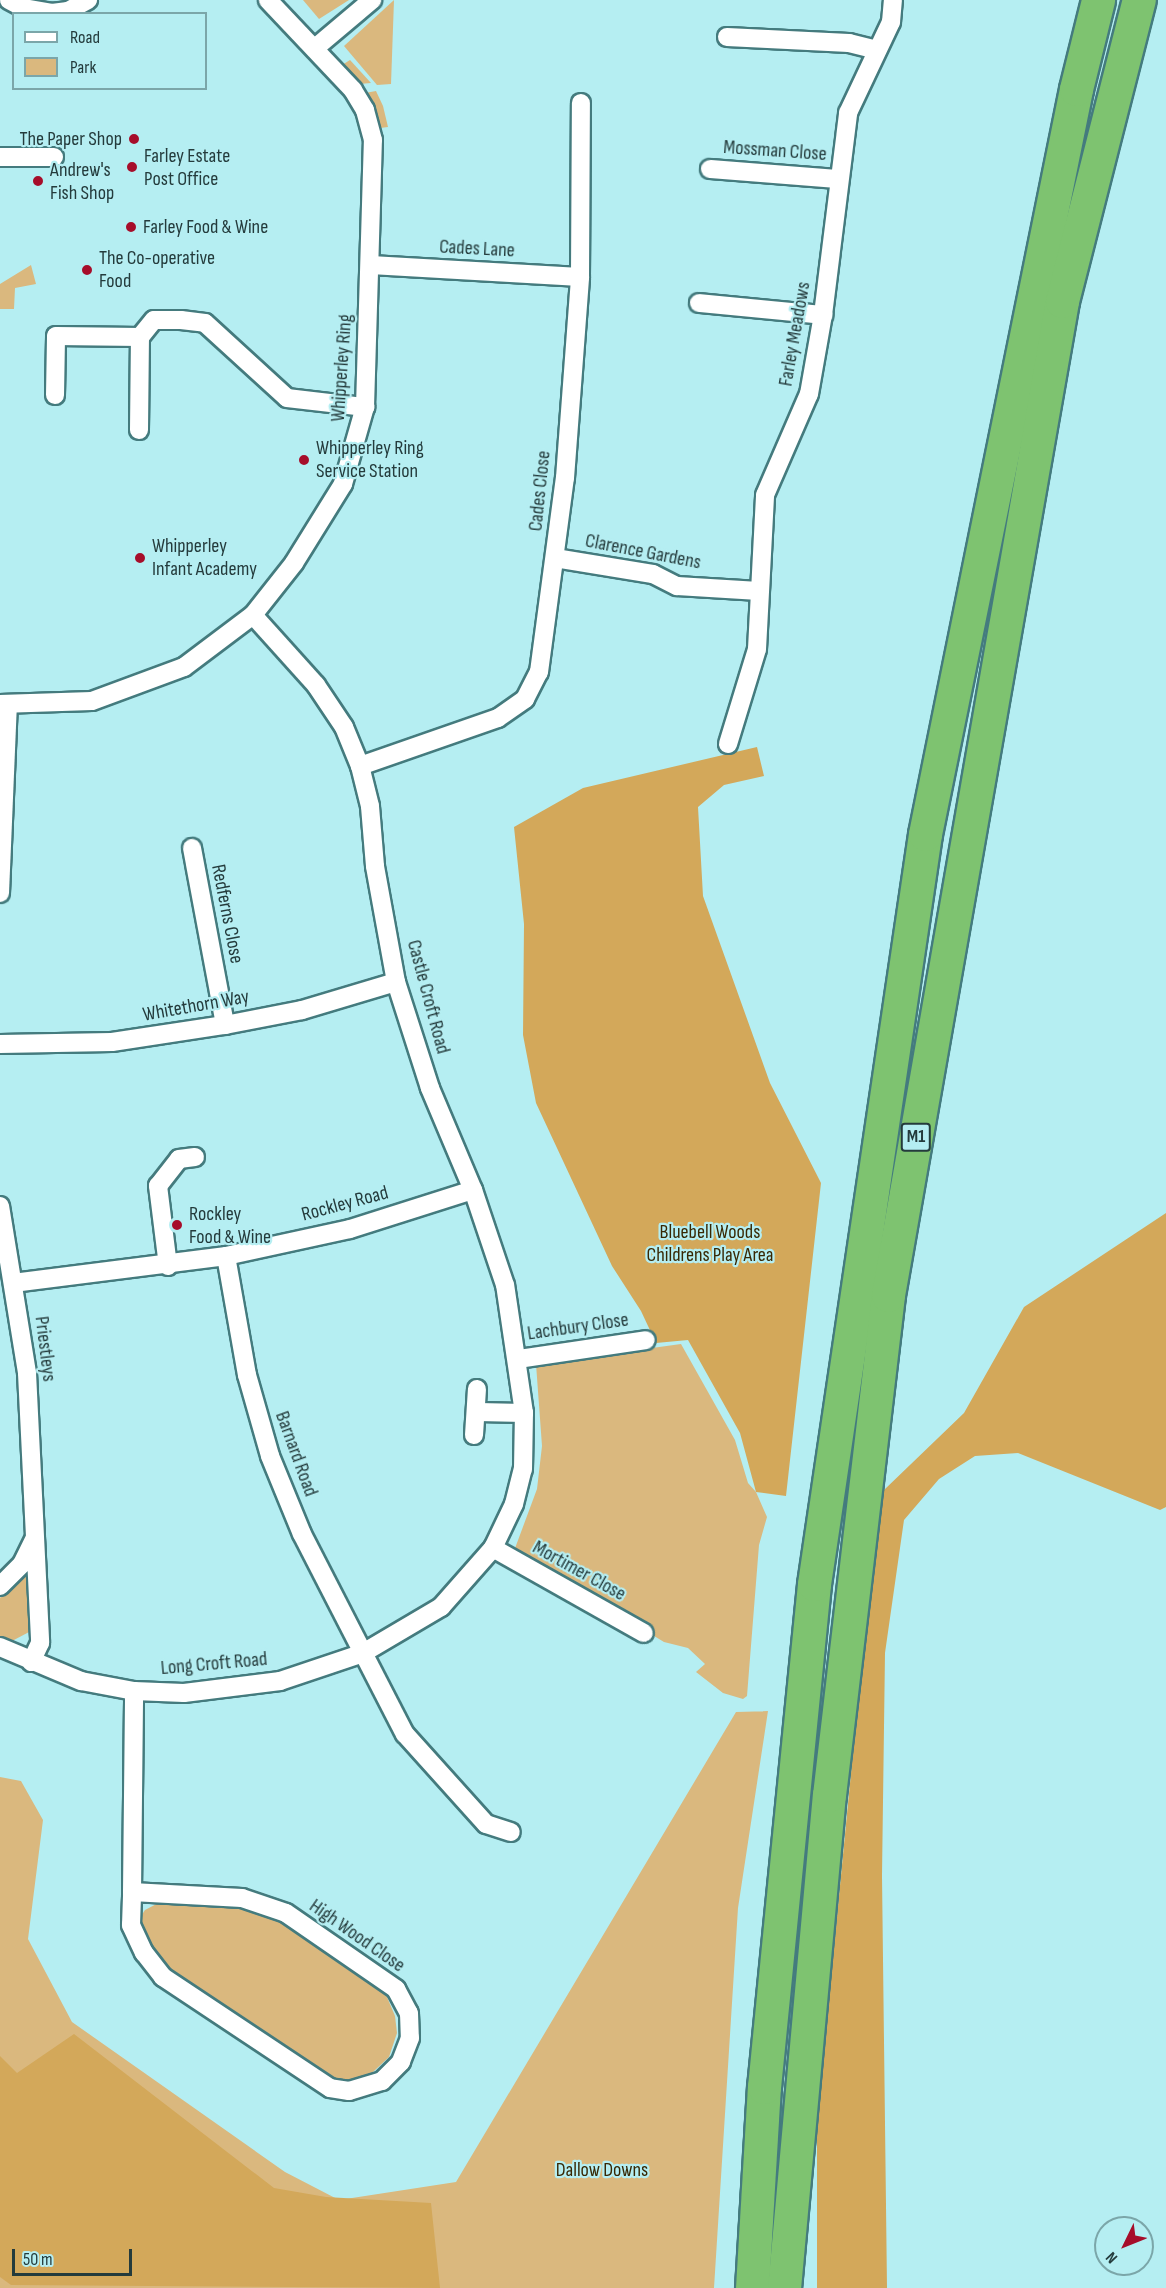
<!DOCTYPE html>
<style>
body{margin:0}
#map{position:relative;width:1166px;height:2288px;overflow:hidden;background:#b5eef2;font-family:"Sofia Sans Condensed",sans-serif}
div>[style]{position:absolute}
.green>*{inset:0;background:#dab87e}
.forest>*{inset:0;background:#d3a85a}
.roads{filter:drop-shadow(2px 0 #447b7e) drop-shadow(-2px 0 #447b7e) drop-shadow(0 2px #447b7e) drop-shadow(0 -2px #447b7e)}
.minor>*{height:18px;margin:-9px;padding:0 9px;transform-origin:9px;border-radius:9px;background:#fff}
.motorway>*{height:33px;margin:-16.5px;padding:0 16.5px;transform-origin:16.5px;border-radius:16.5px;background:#7ec370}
.dots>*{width:16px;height:16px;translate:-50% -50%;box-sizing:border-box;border:3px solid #b5eef2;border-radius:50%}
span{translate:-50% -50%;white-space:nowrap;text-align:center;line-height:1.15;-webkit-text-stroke:4.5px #b5eef2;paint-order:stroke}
.shield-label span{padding:2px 4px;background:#b5eef2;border:2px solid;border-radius:4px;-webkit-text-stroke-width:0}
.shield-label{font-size:18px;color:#243b3c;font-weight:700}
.poi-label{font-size:20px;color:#243b3c}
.right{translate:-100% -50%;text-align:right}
.left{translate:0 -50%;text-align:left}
.street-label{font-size:20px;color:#243b3c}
.park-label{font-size:20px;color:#382703}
.legend{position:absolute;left:12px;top:12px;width:195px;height:78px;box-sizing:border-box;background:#b5eef2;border:2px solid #7ba6a9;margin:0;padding:8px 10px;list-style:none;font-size:18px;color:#243b3c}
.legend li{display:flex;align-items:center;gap:12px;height:30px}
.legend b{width:30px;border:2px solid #7ba6a9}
.north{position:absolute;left:1094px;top:2216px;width:60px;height:60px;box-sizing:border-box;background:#b5eef2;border:2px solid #7ba6a9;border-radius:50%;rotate:227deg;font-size:16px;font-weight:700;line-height:24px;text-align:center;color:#243b3c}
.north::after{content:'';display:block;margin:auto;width:21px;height:27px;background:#a60d2a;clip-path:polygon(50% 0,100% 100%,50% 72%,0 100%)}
.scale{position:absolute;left:12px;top:2249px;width:120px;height:27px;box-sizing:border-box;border:3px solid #243b3c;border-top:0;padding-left:8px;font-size:18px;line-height:21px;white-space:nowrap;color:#243b3c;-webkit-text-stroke:4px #b5eef2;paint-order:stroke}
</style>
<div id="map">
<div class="green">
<i style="clip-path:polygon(303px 0,349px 0,319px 19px)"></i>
<i style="clip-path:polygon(394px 0,391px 84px,377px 85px,344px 46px)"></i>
<i style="clip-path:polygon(350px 60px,371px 83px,359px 84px,342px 65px)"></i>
<i style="clip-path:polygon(376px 91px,383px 106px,388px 127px,380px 128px,365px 93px)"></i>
<i style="clip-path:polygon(31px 265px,36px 284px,15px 288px,14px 309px,0 309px,0 284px)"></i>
<i style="clip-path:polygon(681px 1344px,735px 1440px,748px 1483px,756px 1492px,767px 1517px,759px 1545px,747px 1696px,743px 1699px,723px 1693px,696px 1672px,705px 1664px,688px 1648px,664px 1642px,514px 1551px,537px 1489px,542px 1446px,536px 1364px)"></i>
<i style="clip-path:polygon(28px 1570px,31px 1631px,12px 1641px,0 1636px,0 1598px)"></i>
<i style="clip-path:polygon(768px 1711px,738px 1908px,714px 2288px,0 2288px,0 1777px,21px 1781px,43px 1820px,28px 1939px,72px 2022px,285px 2172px,339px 2200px,456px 2182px,736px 1712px)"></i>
<i style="clip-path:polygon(166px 1899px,225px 1903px,264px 1914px,292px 1927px,368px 1976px,387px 1997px,395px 2016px,397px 2033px,389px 2057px,373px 2072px,342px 2083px,180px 1983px,152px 1955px,139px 1919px,145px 1910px)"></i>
</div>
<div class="forest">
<i style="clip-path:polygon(757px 747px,764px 776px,724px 785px,698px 807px,703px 896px,770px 1083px,821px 1183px,786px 1496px,756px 1492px,740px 1433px,688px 1340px,656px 1343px,641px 1311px,612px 1266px,536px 1103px,523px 1035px,524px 924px,514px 827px,583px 788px)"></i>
<i style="clip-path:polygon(1166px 1213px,1166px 1507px,1160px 1510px,1018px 1453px,975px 1456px,939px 1479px,904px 1520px,885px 1653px,882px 1876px,887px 2288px,817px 2288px,817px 2121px,864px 1640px,884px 1490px,964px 1413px,1024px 1307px)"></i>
<i style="clip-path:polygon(74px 2034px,274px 2188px,326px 2197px,431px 2203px,440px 2288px,11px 2285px,0 2277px,0 2056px,17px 2073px)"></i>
</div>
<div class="roads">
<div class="minor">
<i style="left:9px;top:0;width:17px;rotate:28deg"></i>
<i style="left:24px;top:8px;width:28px;rotate:10deg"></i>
<i style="left:52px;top:13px;width:16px;rotate:-7deg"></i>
<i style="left:68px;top:11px;width:23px;rotate:-29deg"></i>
<i style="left:727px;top:37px;width:122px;rotate:2.8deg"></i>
<i style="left:849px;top:43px;width:29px;rotate:14deg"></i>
<i style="left:315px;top:48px;width:75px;rotate:-40.1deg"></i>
<i style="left:0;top:157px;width:54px"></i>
<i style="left:710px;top:169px;width:128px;rotate:4.5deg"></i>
<i style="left:371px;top:265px;width:209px;rotate:3.3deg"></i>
<i style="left:699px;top:303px;width:125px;rotate:5.5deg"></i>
<i style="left:55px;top:395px;width:59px;rotate:-89deg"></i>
<i style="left:56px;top:336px;width:84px;rotate:0.7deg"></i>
<i style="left:140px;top:337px;width:22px;rotate:-51deg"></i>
<i style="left:154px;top:320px;width:27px"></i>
<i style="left:181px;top:320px;width:24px;rotate:7deg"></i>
<i style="left:205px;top:323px;width:111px;rotate:42.4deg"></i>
<i style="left:287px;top:398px;width:79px;rotate:6.6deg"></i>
<i style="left:139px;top:430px;width:93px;rotate:-89.4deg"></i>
<i style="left:555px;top:558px;width:99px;rotate:9.3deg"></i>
<i style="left:653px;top:574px;width:27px;rotate:27deg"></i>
<i style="left:677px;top:586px;width:82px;rotate:3.5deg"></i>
<i style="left:0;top:704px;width:92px;rotate:-1.9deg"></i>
<i style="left:92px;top:701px;width:98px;rotate:-20.3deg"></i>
<i style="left:184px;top:667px;width:86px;rotate:-37deg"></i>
<i style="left:253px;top:615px;width:66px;rotate:-51.7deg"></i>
<i style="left:294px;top:563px;width:93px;rotate:-58.2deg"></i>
<i style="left:343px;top:484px;width:80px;rotate:-74.1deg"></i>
<i style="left:365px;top:407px;width:267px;rotate:-88.3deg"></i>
<i style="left:373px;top:140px;width:31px;rotate:-105deg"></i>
<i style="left:365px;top:110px;width:23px;rotate:-121deg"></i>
<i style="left:353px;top:90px;width:124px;rotate:-133.4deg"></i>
<i style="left:728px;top:744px;width:99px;rotate:-73deg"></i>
<i style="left:757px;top:649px;width:154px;rotate:-87deg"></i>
<i style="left:765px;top:495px;width:110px;rotate:-66.5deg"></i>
<i style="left:809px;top:394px;width:80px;rotate:-80deg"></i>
<i style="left:823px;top:315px;width:204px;rotate:-82.9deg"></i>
<i style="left:848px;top:113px;width:101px;rotate:-64.7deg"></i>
<i style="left:891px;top:22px;width:22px;rotate:-85deg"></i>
<i style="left:360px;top:766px;width:146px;rotate:-19.2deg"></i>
<i style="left:498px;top:718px;width:33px;rotate:-35deg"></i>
<i style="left:525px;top:699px;width:30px;rotate:-63deg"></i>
<i style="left:539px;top:672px;width:196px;rotate:-82.4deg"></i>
<i style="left:565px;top:478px;width:202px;rotate:-85.7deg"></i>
<i style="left:580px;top:277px;width:174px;rotate:-89.7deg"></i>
<i style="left:192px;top:848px;width:180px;rotate:79.4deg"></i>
<i style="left:0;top:893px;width:188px;rotate:-87.6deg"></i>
<i style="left:0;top:1044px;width:112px;rotate:-1deg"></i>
<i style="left:112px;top:1042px;width:114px;rotate:-8.6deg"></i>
<i style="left:225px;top:1025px;width:78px;rotate:-11deg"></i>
<i style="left:302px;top:1010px;width:98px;rotate:-16.6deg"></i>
<i style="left:0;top:1206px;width:169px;rotate:80.8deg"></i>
<i style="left:27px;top:1373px;width:270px;rotate:87.2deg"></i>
<i style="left:40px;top:1643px;width:21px;rotate:115deg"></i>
<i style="left:226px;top:1256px;width:121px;rotate:80deg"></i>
<i style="left:247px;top:1375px;width:84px;rotate:74.1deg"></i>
<i style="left:270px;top:1456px;width:84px;rotate:67.7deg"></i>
<i style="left:302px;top:1534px;width:225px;rotate:62.8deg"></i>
<i style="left:405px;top:1734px;width:121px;rotate:48deg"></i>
<i style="left:486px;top:1824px;width:26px;rotate:18deg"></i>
<i style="left:168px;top:1266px;width:81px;rotate:-97.1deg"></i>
<i style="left:158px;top:1186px;width:34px;rotate:-52deg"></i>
<i style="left:179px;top:1159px;width:16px;rotate:-7deg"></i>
<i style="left:13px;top:1283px;width:215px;rotate:-7.2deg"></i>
<i style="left:226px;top:1256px;width:127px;rotate:-12.3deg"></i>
<i style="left:350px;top:1229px;width:129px;rotate:-17.6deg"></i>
<i style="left:518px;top:1359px;width:129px;rotate:-8.4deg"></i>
<i style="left:478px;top:1412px;width:46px;rotate:1.2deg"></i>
<i style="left:474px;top:1435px;width:46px;rotate:-86.3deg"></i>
<i style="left:493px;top:1548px;width:173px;rotate:29.4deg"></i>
<i style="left:0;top:1586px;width:31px;rotate:-45deg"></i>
<i style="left:22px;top:1564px;width:28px;rotate:-64deg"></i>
<i style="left:0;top:1647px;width:88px;rotate:22.8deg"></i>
<i style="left:81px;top:1681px;width:54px;rotate:10.7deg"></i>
<i style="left:134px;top:1691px;width:50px;rotate:2.3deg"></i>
<i style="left:184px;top:1693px;width:97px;rotate:-7.1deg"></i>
<i style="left:280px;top:1681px;width:88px;rotate:-18.6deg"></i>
<i style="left:363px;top:1653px;width:91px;rotate:-30.5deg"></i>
<i style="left:441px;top:1607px;width:79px;rotate:-48.6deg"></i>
<i style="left:493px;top:1548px;width:49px;rotate:-64.5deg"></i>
<i style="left:514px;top:1504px;width:36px;rotate:-76deg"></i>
<i style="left:523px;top:1469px;width:56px;rotate:-89deg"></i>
<i style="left:524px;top:1413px;width:129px;rotate:-98.4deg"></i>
<i style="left:505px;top:1285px;width:100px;rotate:-108.6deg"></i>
<i style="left:473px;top:1190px;width:111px;rotate:-112.9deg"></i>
<i style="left:430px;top:1088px;width:111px;rotate:-107.8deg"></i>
<i style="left:396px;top:982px;width:118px;rotate:-100.3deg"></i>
<i style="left:375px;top:866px;width:60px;rotate:-94.8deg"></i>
<i style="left:370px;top:806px;width:41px;rotate:-104deg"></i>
<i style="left:360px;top:766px;width:42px;rotate:-112.3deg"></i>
<i style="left:344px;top:727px;width:50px;rotate:-123.7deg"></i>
<i style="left:316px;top:685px;width:94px;rotate:-132deg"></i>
<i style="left:132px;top:1892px;width:110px;rotate:3.1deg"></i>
<i style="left:242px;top:1898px;width:46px;rotate:18.8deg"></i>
<i style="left:286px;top:1913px;width:134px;rotate:34.6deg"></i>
<i style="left:396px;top:1989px;width:27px;rotate:62deg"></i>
<i style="left:409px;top:2013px;width:25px;rotate:88deg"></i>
<i style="left:410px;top:2038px;width:26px;rotate:111deg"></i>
<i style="left:401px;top:2062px;width:27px;rotate:135deg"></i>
<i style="left:382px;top:2081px;width:34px;rotate:163deg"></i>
<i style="left:349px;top:2091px;width:19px;rotate:-171deg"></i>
<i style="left:330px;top:2088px;width:201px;rotate:-146.4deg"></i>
<i style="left:163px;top:1977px;width:31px;rotate:-128deg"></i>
<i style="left:144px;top:1953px;width:31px;rotate:-115deg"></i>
<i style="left:131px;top:1925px;width:33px;rotate:-88deg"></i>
<i style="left:132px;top:1892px;width:190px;rotate:-89.4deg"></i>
<i style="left:134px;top:1702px;width:11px;rotate:-90deg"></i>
</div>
<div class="motorway">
<i style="left:752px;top:2288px;width:201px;rotate:-86.6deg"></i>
<i style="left:764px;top:2087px;width:505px;rotate:-84.32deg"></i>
<i style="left:814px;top:1584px;width:758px;rotate:-81.58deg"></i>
<i style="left:925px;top:834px;width:760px;rotate:-78.54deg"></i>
<i style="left:1076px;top:89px;width:92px;rotate:-76.1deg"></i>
<i style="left:784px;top:2288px;width:495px;rotate:-84.8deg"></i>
<i style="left:829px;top:1795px;width:503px;rotate:-83.27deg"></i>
<i style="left:888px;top:1295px;width:1009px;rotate:-80.07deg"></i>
<i style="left:1062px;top:301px;width:311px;rotate:-75.7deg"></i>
</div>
</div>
<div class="dots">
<i style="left:134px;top:139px;background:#a60d2a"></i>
<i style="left:132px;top:167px;background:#a60d2a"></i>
<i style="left:38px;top:181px;background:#a60d2a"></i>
<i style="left:131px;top:227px;background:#a60d2a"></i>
<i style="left:87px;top:270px;background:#a60d2a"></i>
<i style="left:304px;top:460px;background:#a60d2a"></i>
<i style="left:140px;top:558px;background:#a60d2a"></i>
<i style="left:177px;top:1225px;background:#a60d2a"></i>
</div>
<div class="shield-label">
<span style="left:916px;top:1137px">M1</span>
</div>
<div class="poi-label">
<span class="right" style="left:122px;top:139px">The Paper Shop</span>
<span class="left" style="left:144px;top:168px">Farley Estate<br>Post Office</span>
<span class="left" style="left:50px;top:182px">Andrew's<br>Fish Shop</span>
<span class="left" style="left:143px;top:227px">Farley Food &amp; Wine</span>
<span class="left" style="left:99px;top:270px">The Co-operative<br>Food</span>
<span class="left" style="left:316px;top:460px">Whipperley Ring<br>Service Station</span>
<span class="left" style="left:152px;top:558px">Whipperley<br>Infant Academy</span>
<span class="left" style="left:189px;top:1226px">Rockley<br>Food &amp; Wine</span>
</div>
<div class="street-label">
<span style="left:775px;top:151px;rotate:4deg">Mossman Close</span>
<span style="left:477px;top:249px;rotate:3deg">Cades Lane</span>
<span style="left:795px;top:334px;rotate:-80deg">Farley Meadows</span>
<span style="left:342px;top:368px;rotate:-86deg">Whipperley Ring</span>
<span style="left:540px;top:491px;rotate:-84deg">Cades Close</span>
<span style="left:643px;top:552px;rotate:11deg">Clarence Gardens</span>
<span style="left:227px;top:914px;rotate:79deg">Redferns Close</span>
<span style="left:428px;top:997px;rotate:75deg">Castle Croft Road</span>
<span style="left:196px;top:1006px;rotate:-10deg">Whitethorn Way</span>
<span style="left:345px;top:1204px;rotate:-15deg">Rockley Road</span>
<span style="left:578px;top:1327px;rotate:-8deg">Lachbury Close</span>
<span style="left:45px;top:1349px;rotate:83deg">Priestleys</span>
<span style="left:296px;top:1454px;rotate:70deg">Barnard Road</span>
<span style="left:579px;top:1571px;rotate:29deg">Mortimer Close</span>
<span style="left:214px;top:1664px;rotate:-5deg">Long Croft Road</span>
<span style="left:357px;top:1936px;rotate:35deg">High Wood Close</span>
</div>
<div class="park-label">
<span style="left:710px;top:1244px">Bluebell Woods<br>Childrens Play Area</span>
<span style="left:602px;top:2170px">Dallow Downs</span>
</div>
<ul class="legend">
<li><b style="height:8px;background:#fff"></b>Road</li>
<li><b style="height:16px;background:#dab87e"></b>Park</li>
</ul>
<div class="north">N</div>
<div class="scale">50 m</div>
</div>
